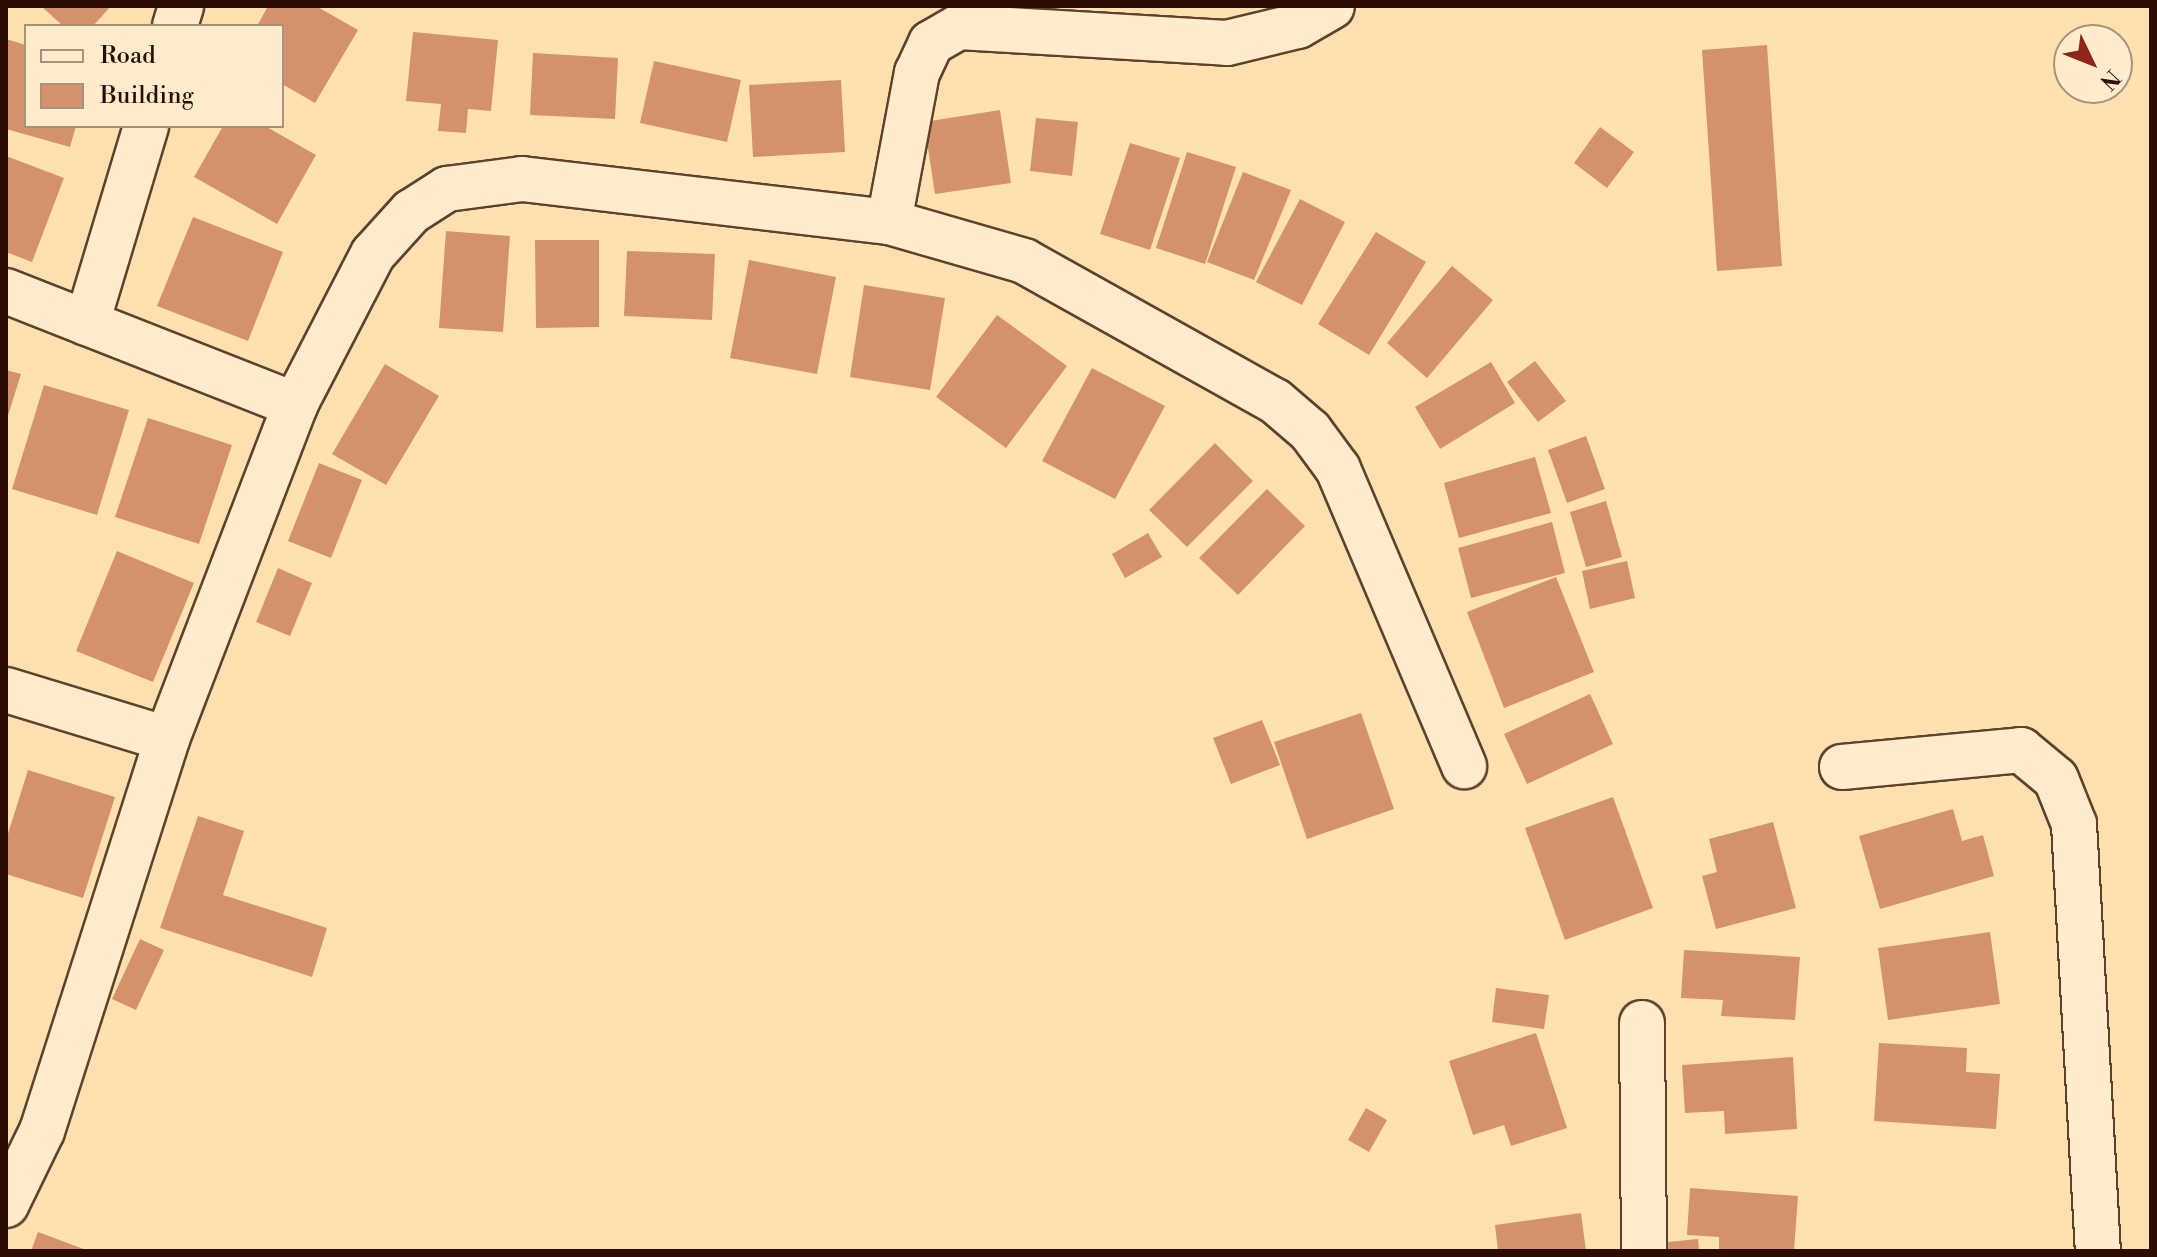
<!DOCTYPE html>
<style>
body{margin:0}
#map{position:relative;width:2157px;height:1257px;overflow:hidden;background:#ffe1b1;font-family:"Libre Bodoni",serif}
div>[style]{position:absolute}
.building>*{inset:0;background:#d5916d}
.roads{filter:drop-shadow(2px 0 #60412c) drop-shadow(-2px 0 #60412c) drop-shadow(0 2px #60412c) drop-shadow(0 -2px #60412c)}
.minor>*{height:44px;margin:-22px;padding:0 22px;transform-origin:22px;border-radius:22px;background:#ffeccc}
span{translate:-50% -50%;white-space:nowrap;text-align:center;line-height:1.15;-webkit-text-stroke:6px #ffeccc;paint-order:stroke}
.frame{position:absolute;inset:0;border:8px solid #2b0c00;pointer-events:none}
.legend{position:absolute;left:24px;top:24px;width:260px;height:104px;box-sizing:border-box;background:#ffeccc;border:2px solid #aa927a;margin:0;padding:10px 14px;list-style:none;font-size:24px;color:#2b0c00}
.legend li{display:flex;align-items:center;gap:16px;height:40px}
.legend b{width:40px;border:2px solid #aa927a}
.north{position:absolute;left:2053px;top:24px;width:80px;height:80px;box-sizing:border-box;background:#ffeccc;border:2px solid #aa927a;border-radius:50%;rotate:133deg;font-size:22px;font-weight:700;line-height:32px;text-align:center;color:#2b0c00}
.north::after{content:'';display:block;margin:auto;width:28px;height:36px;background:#8f2418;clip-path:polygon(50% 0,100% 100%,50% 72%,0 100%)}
</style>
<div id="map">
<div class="building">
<i style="clip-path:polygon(41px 6px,111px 6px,93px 26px,63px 26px)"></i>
<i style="clip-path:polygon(268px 6px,316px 6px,358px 30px,315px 103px,282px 84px,282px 26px,257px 26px)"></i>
<i style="clip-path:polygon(413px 32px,498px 40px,491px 111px,468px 109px,466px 133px,438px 131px,441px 104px,406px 101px)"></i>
<i style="clip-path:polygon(6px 39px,26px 45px,26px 126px,76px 126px,70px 147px,6px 129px)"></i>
<i style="clip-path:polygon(1767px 45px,1782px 266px,1717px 271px,1702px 50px)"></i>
<i style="clip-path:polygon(533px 53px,618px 58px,615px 119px,530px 115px)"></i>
<i style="clip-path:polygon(654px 61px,741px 80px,727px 142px,640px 123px)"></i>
<i style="clip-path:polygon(841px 80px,845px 152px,753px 157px,749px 85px)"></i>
<i style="clip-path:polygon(1000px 110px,1011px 183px,935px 194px,924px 122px)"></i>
<i style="clip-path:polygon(1036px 118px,1078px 122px,1072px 176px,1030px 171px)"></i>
<i style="clip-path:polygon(223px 126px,265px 126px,316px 155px,277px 224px,194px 177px)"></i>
<i style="clip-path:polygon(1600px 127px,1634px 152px,1607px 188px,1574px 163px)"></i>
<i style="clip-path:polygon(1130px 143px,1180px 158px,1150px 250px,1100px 234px)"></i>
<i style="clip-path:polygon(1187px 152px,1236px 167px,1205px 264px,1156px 248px)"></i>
<i style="clip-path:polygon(6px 156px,64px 178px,32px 262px,6px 252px)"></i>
<i style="clip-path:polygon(1243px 172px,1291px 190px,1254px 280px,1207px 262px)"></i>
<i style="clip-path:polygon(1300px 199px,1345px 222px,1302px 305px,1256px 282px)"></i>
<i style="clip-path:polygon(193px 217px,283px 252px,248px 341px,157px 306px)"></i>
<i style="clip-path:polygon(446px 231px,510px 236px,503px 332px,439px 328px)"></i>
<i style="clip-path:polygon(1376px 232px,1426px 262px,1369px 355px,1318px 324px)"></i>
<i style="clip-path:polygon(535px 240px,599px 240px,599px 327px,536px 328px)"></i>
<i style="clip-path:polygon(627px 251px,715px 254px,712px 320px,624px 316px)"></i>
<i style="clip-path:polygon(749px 260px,836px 277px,817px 374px,730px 358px)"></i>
<i style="clip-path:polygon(1452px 266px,1493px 300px,1427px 378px,1387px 343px)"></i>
<i style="clip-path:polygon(864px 285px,945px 298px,930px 390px,850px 377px)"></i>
<i style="clip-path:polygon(997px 315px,1067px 366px,1006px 448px,936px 397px)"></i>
<i style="clip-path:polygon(1535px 361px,1566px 401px,1538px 422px,1507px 382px)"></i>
<i style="clip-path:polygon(1491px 362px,1515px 403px,1440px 449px,1415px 407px)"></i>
<i style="clip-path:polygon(385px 364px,439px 396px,386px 485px,332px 454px)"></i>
<i style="clip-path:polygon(1092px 368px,1165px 406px,1115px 499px,1042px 461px)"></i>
<i style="clip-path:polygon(6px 370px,21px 374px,7px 419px,6px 419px)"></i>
<i style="clip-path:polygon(44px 385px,129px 410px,97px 515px,12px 489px)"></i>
<i style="clip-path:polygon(148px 418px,232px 445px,199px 544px,115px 517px)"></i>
<i style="clip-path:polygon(1586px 436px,1605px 489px,1567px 503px,1548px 450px)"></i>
<i style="clip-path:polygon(1215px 443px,1253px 481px,1187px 547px,1149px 510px)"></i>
<i style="clip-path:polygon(1535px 457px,1551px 513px,1459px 538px,1444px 483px)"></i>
<i style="clip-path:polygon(319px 463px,362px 480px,331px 558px,288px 541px)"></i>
<i style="clip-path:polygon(1267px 489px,1305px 526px,1238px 595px,1199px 558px)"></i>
<i style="clip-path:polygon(1606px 501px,1622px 557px,1586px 567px,1570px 512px)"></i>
<i style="clip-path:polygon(1552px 522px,1565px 573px,1471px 598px,1458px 548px)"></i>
<i style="clip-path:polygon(1148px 533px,1162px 557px,1125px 578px,1112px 554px)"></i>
<i style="clip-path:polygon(117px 551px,194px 583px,153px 682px,76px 651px)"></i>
<i style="clip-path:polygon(1627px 561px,1635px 598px,1590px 609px,1582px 571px)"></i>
<i style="clip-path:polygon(278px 568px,312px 583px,290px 636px,256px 622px)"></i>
<i style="clip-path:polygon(1556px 577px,1594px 672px,1504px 708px,1467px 612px)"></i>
<i style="clip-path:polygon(1590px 694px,1613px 744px,1527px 784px,1504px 734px)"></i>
<i style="clip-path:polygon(1361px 713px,1394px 809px,1307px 839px,1274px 742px)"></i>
<i style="clip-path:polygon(1262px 720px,1280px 765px,1231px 784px,1213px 738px)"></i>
<i style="clip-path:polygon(28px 770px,115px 797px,83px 898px,6px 874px,6px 840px)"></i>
<i style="clip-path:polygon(1613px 797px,1653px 908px,1565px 940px,1525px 828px)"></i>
<i style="clip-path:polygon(1953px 809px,1962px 841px,1983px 835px,1994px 876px,1880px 909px,1859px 836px)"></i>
<i style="clip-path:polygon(198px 816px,244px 831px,223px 895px,327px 928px,312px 977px,160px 928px)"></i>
<i style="clip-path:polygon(1773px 822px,1796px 908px,1716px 929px,1702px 876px,1717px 872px,1709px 839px)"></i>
<i style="clip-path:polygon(1990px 932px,2000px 1004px,1888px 1020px,1878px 948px)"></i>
<i style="clip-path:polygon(140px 939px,164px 950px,136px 1010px,112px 999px)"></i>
<i style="clip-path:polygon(1684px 950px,1800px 957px,1795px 1020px,1721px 1016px,1723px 1000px,1681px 998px)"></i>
<i style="clip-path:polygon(1496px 988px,1549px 995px,1544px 1029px,1492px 1022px)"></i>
<i style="clip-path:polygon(1536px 1033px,1567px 1128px,1511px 1146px,1504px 1125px,1473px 1135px,1449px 1061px)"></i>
<i style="clip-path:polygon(1879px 1043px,1967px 1048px,1966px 1072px,2000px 1074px,1996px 1129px,1874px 1121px)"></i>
<i style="clip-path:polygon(1793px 1057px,1797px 1129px,1725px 1134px,1724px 1111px,1685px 1113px,1682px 1065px)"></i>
<i style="clip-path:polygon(1366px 1108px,1387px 1120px,1369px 1152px,1348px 1140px)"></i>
<i style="clip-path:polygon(1690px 1188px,1798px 1196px,1794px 1251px,1719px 1251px,1719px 1237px,1687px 1235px)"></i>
<i style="clip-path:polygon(1581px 1213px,1586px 1251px,1498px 1251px,1495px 1225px)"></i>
<i style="clip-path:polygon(38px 1232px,89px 1251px,31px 1251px)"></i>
<i style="clip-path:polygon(1698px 1239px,1699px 1251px,1659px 1251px,1658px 1243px)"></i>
</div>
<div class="roads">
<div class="minor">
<i style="left:175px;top:26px;width:21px;rotate:-73deg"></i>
<i style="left:889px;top:222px;width:152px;rotate:-79.4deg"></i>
<i style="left:917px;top:73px;width:33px;rotate:-65deg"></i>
<i style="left:931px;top:43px;width:32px;rotate:-30deg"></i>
<i style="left:959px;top:27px;width:268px;rotate:3.4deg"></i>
<i style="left:1227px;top:43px;width:73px;rotate:-13.5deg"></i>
<i style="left:1298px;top:26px;width:39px;rotate:-30deg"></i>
<i style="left:6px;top:291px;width:311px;rotate:21.5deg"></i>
<i style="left:87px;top:323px;width:206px;rotate:-73.3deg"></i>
<i style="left:6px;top:690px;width:168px;rotate:16.9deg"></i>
<i style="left:1842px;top:767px;width:180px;rotate:-5.4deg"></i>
<i style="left:2021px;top:750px;width:45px;rotate:39.6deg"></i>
<i style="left:2056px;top:779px;width:48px;rotate:68.2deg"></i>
<i style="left:2074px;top:824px;width:428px;rotate:86.8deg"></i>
<i style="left:1642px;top:1023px;width:228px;rotate:89.5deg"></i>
<i style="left:6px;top:1205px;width:82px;rotate:-64.1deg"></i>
<i style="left:42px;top:1131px;width:411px;rotate:-72.3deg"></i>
<i style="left:167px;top:739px;width:358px;rotate:-69deg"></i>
<i style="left:295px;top:405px;width:170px;rotate:-62.7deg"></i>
<i style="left:373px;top:254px;width:57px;rotate:-47.9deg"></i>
<i style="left:411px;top:212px;width:43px;rotate:-32.6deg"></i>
<i style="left:447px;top:189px;width:76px;rotate:-7.6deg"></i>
<i style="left:522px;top:179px;width:370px;rotate:6.7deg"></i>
<i style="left:889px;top:222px;width:141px;rotate:16.1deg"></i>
<i style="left:1024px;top:261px;width:287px;rotate:29.2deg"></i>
<i style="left:1275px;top:401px;width:46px;rotate:40.6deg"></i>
<i style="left:1310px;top:431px;width:47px;rotate:53.6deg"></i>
<i style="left:1338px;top:469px;width:323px;rotate:67deg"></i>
</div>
</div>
<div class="frame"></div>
<ul class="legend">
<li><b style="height:10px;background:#ffeccc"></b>Road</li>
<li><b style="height:22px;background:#d5916d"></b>Building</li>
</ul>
<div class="north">N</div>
</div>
